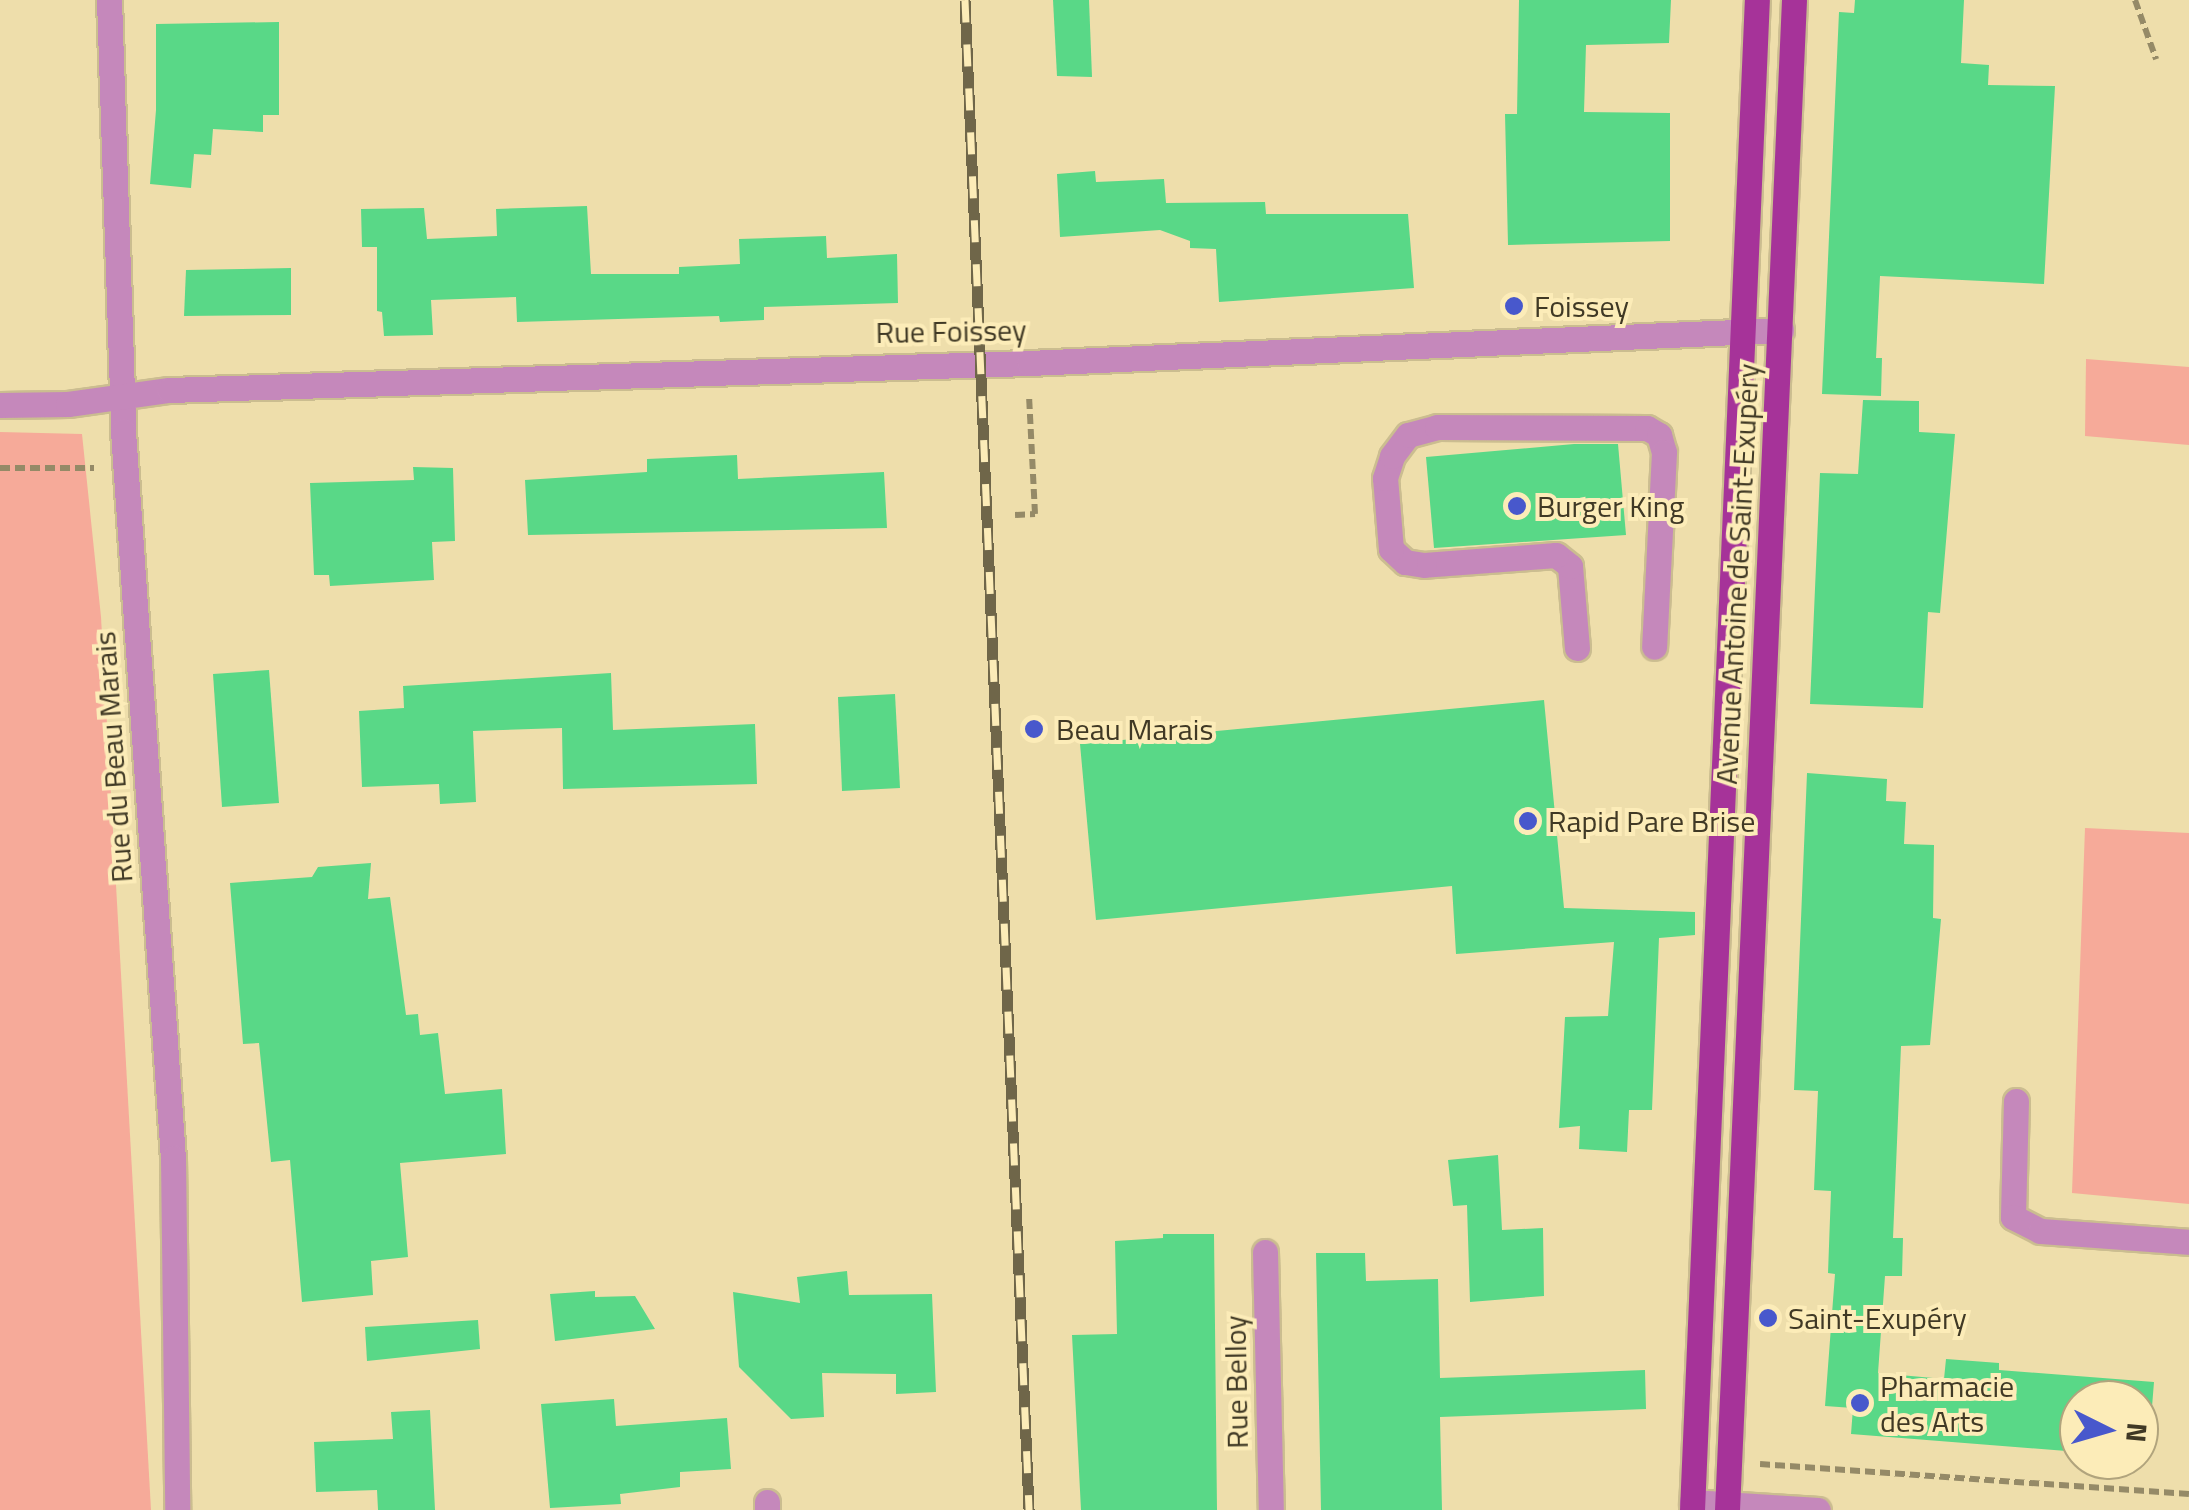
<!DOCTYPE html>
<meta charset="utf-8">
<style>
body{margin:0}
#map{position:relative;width:2189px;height:1510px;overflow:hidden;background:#eedeab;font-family:"Titillium Web",sans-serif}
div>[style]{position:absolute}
.green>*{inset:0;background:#f6aa99}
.building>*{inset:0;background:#59d887}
.path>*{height:6px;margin-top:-3px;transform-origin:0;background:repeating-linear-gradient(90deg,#958a67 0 10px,transparent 0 15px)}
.roads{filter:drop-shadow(2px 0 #cbbd90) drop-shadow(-2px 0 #cbbd90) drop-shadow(0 2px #cbbd90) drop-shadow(0 -2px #cbbd90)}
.minor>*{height:25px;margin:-12.5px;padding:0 12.5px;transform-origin:12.5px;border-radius:12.5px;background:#c588bb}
.major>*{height:25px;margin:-12.5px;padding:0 12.5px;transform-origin:12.5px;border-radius:12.5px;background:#a63399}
.rail>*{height:11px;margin-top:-5.5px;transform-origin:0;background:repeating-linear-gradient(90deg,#fcecb8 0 22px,#6f6649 0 44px);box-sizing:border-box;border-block:2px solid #6f6649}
.dots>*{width:28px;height:28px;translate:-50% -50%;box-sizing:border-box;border:5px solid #fcecb8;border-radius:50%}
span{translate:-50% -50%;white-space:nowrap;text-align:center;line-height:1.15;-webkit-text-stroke:8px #fcecb8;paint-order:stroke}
.poi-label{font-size:30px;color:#403925}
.left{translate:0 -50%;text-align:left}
.street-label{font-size:30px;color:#403925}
.north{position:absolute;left:2059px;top:1380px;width:100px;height:100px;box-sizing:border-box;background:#fcecb8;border:2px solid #b1a47d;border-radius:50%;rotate:95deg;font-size:28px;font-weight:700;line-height:40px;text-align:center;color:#403925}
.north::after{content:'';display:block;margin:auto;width:35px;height:45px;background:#4858cc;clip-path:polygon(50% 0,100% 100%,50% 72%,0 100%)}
</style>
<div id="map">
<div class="green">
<i style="clip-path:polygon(2086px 359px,2189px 367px,2189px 445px,2085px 436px)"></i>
<i style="clip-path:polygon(0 432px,82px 434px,101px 617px,151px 1510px,0 1510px)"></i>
<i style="clip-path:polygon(2085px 828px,2189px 833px,2189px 1204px,2072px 1193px)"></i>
</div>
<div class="building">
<i style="clip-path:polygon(1053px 0,1089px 0,1092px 77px,1057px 76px)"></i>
<i style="clip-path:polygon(1519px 0,1671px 0,1669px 43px,1586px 45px,1584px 112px,1670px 113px,1670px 241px,1508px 245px,1505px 114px,1517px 114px)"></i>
<i style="clip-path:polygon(1855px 0,1964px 0,1961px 63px,1989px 65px,1988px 85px,2055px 86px,2044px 284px,1880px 276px,1876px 358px,1882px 358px,1881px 396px,1822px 394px,1839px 12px,1854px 13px)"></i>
<i style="clip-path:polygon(279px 22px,279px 115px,263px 115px,263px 132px,213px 129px,211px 155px,194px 154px,191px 188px,150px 184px,156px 110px,156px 24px)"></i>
<i style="clip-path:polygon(1095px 171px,1096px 182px,1164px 179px,1166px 203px,1265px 202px,1266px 214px,1408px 214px,1414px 288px,1219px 302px,1216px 249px,1190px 248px,1190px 241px,1160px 230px,1060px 237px,1057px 174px)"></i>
<i style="clip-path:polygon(587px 206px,591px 274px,679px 274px,679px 267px,740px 264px,739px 239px,826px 236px,827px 258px,897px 254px,898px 303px,764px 307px,764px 320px,720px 322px,719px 316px,517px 322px,516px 297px,431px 300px,433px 335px,384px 336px,382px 312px,377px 311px,377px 247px,362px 247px,361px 209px,424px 208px,427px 239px,497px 236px,496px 209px)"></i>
<i style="clip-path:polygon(291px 268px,291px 315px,184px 316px,186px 270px)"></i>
<i style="clip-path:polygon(1863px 400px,1919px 401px,1919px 432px,1955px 434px,1940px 613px,1928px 612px,1923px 708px,1810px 704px,1820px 473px,1858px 474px)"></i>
<i style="clip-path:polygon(1574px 444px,1618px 444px,1626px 535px,1434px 548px,1426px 457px)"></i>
<i style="clip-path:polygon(737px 455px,738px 479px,884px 472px,887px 528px,528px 535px,525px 480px,647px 472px,647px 459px)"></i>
<i style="clip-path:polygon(413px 467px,453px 468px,455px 541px,432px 542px,434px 580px,330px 586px,329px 575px,314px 575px,310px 483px,414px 480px)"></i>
<i style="clip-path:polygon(269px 670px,279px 803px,222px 807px,213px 674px)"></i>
<i style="clip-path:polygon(611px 673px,613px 730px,755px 724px,757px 784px,563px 789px,562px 728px,473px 731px,476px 802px,440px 804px,439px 784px,362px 787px,359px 711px,404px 708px,403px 686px)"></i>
<i style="clip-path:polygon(895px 694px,900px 788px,842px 791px,838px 697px)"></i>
<i style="clip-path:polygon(1544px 700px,1564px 908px,1695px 912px,1695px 935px,1659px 938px,1652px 1110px,1629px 1110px,1627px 1152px,1579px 1149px,1580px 1126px,1559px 1128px,1565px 1017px,1608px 1016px,1614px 942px,1456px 954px,1452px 886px,1096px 920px,1080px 744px)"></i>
<i style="clip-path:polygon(1807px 773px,1887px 779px,1886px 801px,1906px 802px,1904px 844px,1934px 845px,1933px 918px,1941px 919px,1930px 1045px,1901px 1046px,1893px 1238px,1903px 1238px,1902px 1276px,1885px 1276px,1878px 1373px,1944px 1379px,1946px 1359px,1999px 1363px,1999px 1370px,2154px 1382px,2148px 1457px,2139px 1456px,2139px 1400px,2079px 1400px,2079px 1452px,1851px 1434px,1853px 1408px,1825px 1406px,1835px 1274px,1828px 1273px,1831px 1191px,1814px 1190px,1818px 1091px,1794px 1090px)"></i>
<i style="clip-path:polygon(371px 863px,368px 899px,390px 897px,406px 1015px,418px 1014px,420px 1035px,438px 1033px,445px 1094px,502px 1089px,506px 1154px,400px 1163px,408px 1257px,371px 1261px,373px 1295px,302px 1302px,290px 1160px,271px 1162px,259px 1043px,243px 1044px,230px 883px,312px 877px,318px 867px)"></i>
<i style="clip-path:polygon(1498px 1155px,1502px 1230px,1543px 1228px,1544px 1296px,1470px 1302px,1467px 1205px,1453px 1206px,1448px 1160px)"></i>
<i style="clip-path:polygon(1163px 1234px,1214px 1234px,1217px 1510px,1081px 1510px,1072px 1335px,1117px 1334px,1115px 1241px,1163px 1238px)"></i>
<i style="clip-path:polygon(1316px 1253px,1365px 1253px,1366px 1281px,1438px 1279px,1440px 1378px,1645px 1370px,1646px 1409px,1440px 1417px,1442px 1510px,1321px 1510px)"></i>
<i style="clip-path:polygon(847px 1271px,849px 1295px,932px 1294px,936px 1392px,896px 1394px,896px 1374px,822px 1373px,824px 1417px,791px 1419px,739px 1367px,733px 1292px,800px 1303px,797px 1277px)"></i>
<i style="clip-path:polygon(595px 1291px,595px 1297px,635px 1296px,655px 1329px,555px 1341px,550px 1294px)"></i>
<i style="clip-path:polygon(478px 1320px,480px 1349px,367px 1361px,365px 1327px)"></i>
<i style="clip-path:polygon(614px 1399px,616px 1426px,727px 1418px,731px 1469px,680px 1472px,680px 1487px,620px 1494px,621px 1504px,550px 1508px,541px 1404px)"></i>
<i style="clip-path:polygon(430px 1410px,435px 1510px,378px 1510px,377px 1490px,316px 1492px,314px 1442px,393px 1439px,391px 1412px)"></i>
</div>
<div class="path">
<i style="left:2135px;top:0;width:63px;rotate:70.4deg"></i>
<i style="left:0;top:468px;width:94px"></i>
<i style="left:1015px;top:515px;width:20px;rotate:-3deg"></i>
<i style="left:1035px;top:514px;width:120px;rotate:-92.9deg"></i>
<i style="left:1760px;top:1464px;width:430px;rotate:4deg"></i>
</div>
<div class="roads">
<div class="minor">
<i style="left:109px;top:0;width:431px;rotate:88.1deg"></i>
<i style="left:123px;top:431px;width:729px;rotate:86.07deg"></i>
<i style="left:173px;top:1158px;width:352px;rotate:89.3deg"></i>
<i style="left:0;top:405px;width:68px;rotate:-0.8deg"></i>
<i style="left:68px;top:404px;width:102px;rotate:-7.9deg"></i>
<i style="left:169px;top:390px;width:860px;rotate:-1.8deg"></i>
<i style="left:1029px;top:363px;width:753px;rotate:-2.51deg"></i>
<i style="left:1577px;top:648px;width:82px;rotate:-94.9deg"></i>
<i style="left:1570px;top:566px;width:18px;rotate:-142deg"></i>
<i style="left:1556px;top:555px;width:132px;rotate:175.7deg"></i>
<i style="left:1424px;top:565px;width:19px;rotate:-171deg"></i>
<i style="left:1405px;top:562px;width:19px;rotate:-137deg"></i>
<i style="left:1391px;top:549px;width:71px;rotate:-94.8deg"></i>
<i style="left:1385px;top:478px;width:23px;rotate:-72deg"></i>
<i style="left:1392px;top:456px;width:26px;rotate:-53deg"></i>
<i style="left:1408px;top:435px;width:30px;rotate:-15deg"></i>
<i style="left:1437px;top:427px;width:210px;rotate:0.3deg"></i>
<i style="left:1647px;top:428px;width:14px;rotate:30deg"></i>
<i style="left:1659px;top:435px;width:18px;rotate:74deg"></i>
<i style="left:1664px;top:452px;width:195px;rotate:92.9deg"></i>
<i style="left:2016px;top:1101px;width:116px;rotate:91.5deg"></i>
<i style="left:2013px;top:1217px;width:30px;rotate:27deg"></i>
<i style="left:2040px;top:1231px;width:149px;rotate:4.2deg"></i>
<i style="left:1265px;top:1252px;width:258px;rotate:88.7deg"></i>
<i style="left:767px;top:1502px;width:8px;rotate:90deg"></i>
<i style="left:1692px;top:1502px;width:126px;rotate:3.6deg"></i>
</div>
<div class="major">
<i style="left:1692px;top:1510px;width:1511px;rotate:-87.54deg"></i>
<i style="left:1727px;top:1510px;width:1511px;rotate:-87.46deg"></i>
</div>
</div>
<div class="rail">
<i style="left:965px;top:0;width:1511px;rotate:87.57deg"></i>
</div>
<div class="dots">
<i style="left:1514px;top:306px;background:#4858cc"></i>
<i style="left:1517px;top:506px;background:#4858cc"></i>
<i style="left:1034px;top:729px;background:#4858cc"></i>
<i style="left:1528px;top:821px;background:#4858cc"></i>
<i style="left:1768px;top:1318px;background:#4858cc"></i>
<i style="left:1860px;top:1403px;background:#4858cc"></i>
</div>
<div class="poi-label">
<span class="left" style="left:1534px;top:306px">Foissey</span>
<span class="left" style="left:1537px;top:506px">Burger King</span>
<span class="left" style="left:1056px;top:729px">Beau Marais</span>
<span class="left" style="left:1548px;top:821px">Rapid Pare Brise</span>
<span class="left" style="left:1788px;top:1318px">Saint-Exupéry</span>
<span class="left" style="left:1880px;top:1403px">Pharmacie<br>des Arts</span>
</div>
<div class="street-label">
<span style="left:951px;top:331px;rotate:-1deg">Rue Foissey</span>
<span style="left:1737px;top:574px;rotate:-87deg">Avenue Antoine de Saint-Exupéry</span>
<span style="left:113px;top:757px;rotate:-94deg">Rue du Beau Marais</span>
<span style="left:1236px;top:1382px;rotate:-91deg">Rue Belloy</span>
</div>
<div class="north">N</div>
</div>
